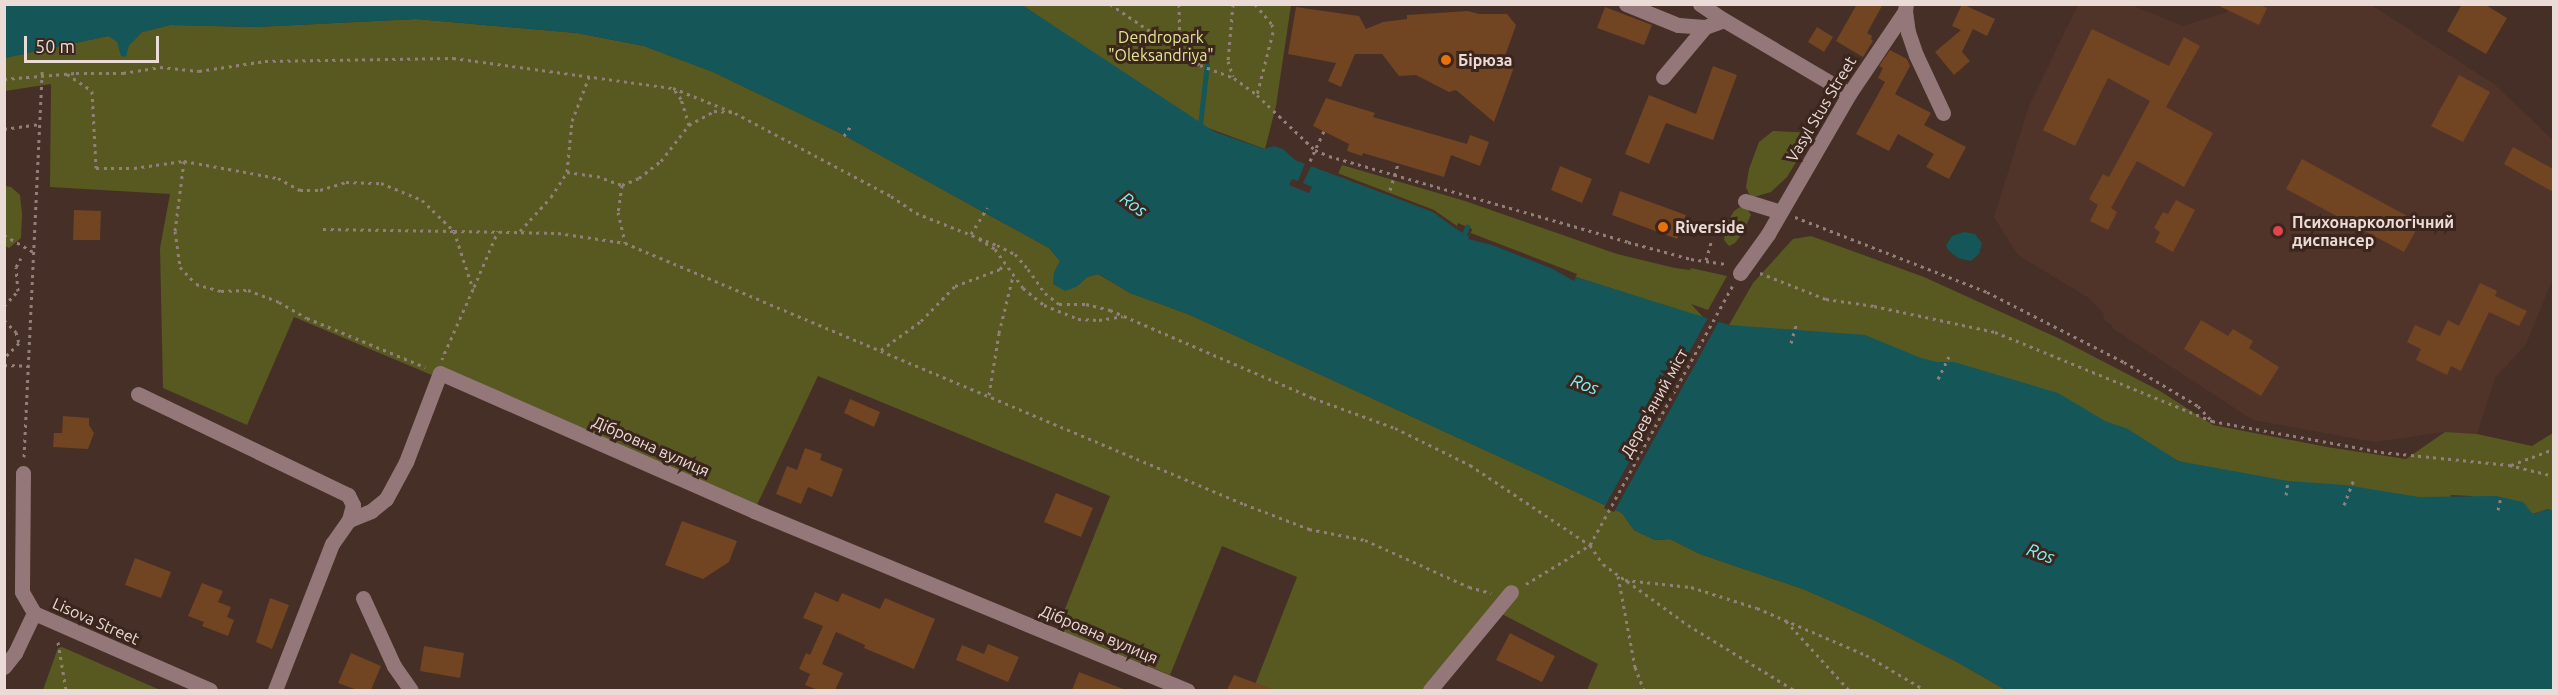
<!DOCTYPE html>
<meta charset="utf-8">
<style>
body{margin:0}
#map{position:relative;width:2558px;height:695px;overflow:hidden;background:#452f27;font-family:Ubuntu,sans-serif}
div>[style]{position:absolute}
.built>*{inset:0;background:#513429}
.green>*{inset:0;background:#575921}
.water>*{inset:0;background:#155659}
.pier>*{inset:0;background:#452f27}
.stream>*{height:5px;margin:-2.5px;padding:0 2.5px;transform-origin:2.5px;border-radius:2.5px;background:#155659}
.building>*{inset:0;background:#714422}
.path>*{height:3px;margin-top:-1.5px;transform-origin:0;background:repeating-linear-gradient(90deg,#927f79 0 3px,transparent 0 7.5px)}
.minor>*{height:15px;margin:-7.5px;padding:0 7.5px;transform-origin:7.5px;border-radius:7.5px;background:#947879}
.dots>*{width:16px;height:16px;translate:-50% -50%;box-sizing:border-box;border:3px solid #3b251d;border-radius:50%}
span{translate:-50% -50%;white-space:nowrap;text-align:center;line-height:1.15;-webkit-text-stroke:6px #3b251d;paint-order:stroke}
.park-label{font-size:16px;color:#e2e892}
.poi-label{font-size:16px;color:#eadbd6;font-weight:700}
.left{translate:0 -50%;text-align:left}
.street-label{font-size:16px;color:#eadbd6}
.water-label{font-size:18px;color:#7af3f7;font-style:italic}
.frame{position:absolute;inset:0;border:6px solid #eadbd6;pointer-events:none}
.scale{position:absolute;left:24px;top:36px;width:135px;height:27px;box-sizing:border-box;border:3px solid #eadbd6;border-top:0;padding-left:8px;font-size:18px;line-height:21px;white-space:nowrap;color:#eadbd6;-webkit-text-stroke:4px #3b251d;paint-order:stroke}
</style>
<div id="map">
<div class="built">
<i style="clip-path:polygon(2078px 5px,2131px 5px,2183px 26px,2227px 12px,2231px 5px,2371px 5px,2494px 84px,2553px 140px,2553px 278px,2526px 344px,2495px 378px,2477px 434px,2445px 432px,2374px 442px,2253px 420px,2112px 328px,2113px 326px,2104px 320px,2103px 312px,2089px 298px,2018px 255px,1994px 217px,2029px 106px)"></i>
</div>
<div class="green">
<i style="clip-path:polygon(1022px 5px,1291px 5px,1276px 106px,1265px 149px,1200px 125px)"></i>
<i style="clip-path:polygon(416px 19px,577px 33px,644px 46px,713px 72px,838px 132px,1049px 248px,1060px 261px,1054px 273px,1076px 287px,1087px 277px,1098px 274px,1130px 293px,1188px 314px,1622px 513px,1634px 530px,1655px 540px,1670px 539px,1700px 554px,1803px 589px,1872px 619px,1957px 662px,2006px 690px,1587px 690px,1598px 664px,1496px 611px,1430px 690px,1253px 690px,1297px 577px,1222px 546px,1170px 675px,1057px 629px,1110px 496px,818px 376px,754px 511px,294px 317px,247px 425px,163px 388px,160px 248px,170px 194px,50px 187px,51px 84px,5px 91px,4px 58px,108px 36px,129px 45px,142px 32px,170px 25px,256px 27px)"></i>
<i style="clip-path:polygon(1773px 131px,1814px 133px,1787px 177px,1771px 192px,1754px 197px,1749px 194px,1746px 187px,1749px 169px,1759px 142px)"></i>
<i style="clip-path:polygon(1342px 165px,1465px 201px,1617px 254px,1675px 268px,1690px 270px,1691px 268px,1727px 276px,1708px 310px,1691px 304px,1704px 318px,1579px 278px,1470px 236px,1472px 229px,1458px 223px,1456px 229px,1433px 212px,1337px 176px)"></i>
<i style="clip-path:polygon(5px 186px,11px 187px,20px 195px,22px 214px,21px 238px,9px 248px,5px 246px)"></i>
<i style="clip-path:polygon(1740px 207px,1748px 210px,1751px 215px,1742px 234px,1735px 243px,1729px 246px,1724px 240px,1727px 223px,1734px 211px)"></i>
<i style="clip-path:polygon(1811px 236px,1924px 277px,2058px 338px,2160px 391px,2213px 425px,2327px 447px,2406px 459px,2445px 432px,2477px 434px,2532px 446px,2553px 433px,2553px 512px,2548px 509px,2532px 514px,2471px 496px,2451px 495px,2443px 533px,2178px 461px,2121px 427px,1790px 336px,1729px 325px,1753px 283px,1793px 239px)"></i>
<i style="clip-path:polygon(62px 647px,160px 690px,43px 690px,58px 648px)"></i>
</div>
<div class="water">
<i style="clip-path:polygon(5px 5px,1022px 5px,1215px 132px,1264px 149px,1274px 146px,1283px 149px,1295px 160px,1433px 212px,1464px 234px,1579px 278px,1729px 325px,1865px 335px,1921px 358px,1937px 362px,1954px 362px,2058px 393px,2105px 421px,2128px 429px,2178px 461px,2288px 481px,2345px 485px,2419px 497px,2496px 496px,2523px 502px,2533px 514px,2549px 509px,2554px 512px,2553px 690px,2006px 690px,1957px 662px,1872px 619px,1803px 589px,1700px 554px,1670px 539px,1655px 540px,1634px 530px,1622px 513px,1188px 314px,1130px 293px,1099px 274px,1087px 277px,1076px 287px,1065px 291px,1053px 284px,1054px 273px,1060px 261px,1049px 248px,838px 132px,713px 72px,644px 46px,577px 33px,416px 19px,256px 27px,170px 25px,142px 32px,129px 45px,126px 57px,121px 56px,117px 42px,108px 36px,5px 58px)"></i>
<i style="clip-path:polygon(1964px 232px,1975px 234px,1982px 243px,1979px 254px,1971px 261px,1958px 258px,1948px 250px,1946px 245px,1952px 236px)"></i>
</div>
<div class="pier">
<i style="clip-path:polygon(1306px 161px,1434px 210px,1457px 226px,1456px 229px,1433px 212px,1311px 166px,1303px 183px,1312px 187px,1309px 193px,1289px 185px,1292px 179px,1298px 181px)"></i>
<i style="clip-path:polygon(1471px 233px,1577px 274px,1574px 281px,1553px 269px,1492px 245px,1468px 239px)"></i>
<i style="clip-path:polygon(1709px 316px,1720px 319px,1614px 512px,1604px 508px)"></i>
</div>
<div class="stream">
<i style="left:1200px;top:125px;width:61px;rotate:-83.5deg"></i>
<i style="left:1464px;top:234px;width:8px;rotate:-67deg"></i>
</div>
<div class="building">
<i style="clip-path:polygon(1857px 4px,1883px 4px,1867px 33px,1872px 36px,1871px 39px,1873px 41px,1863px 57px,1836px 41px)"></i>
<i style="clip-path:polygon(1962px 4px,1995px 19px,1987px 36px,1973px 29px,1962px 52px,1970px 61px,1954px 75px,1935px 52px,1961px 30px,1952px 26px)"></i>
<i style="clip-path:polygon(2215px 4px,2258px 4px,2267px 8px,2259px 25px)"></i>
<i style="clip-path:polygon(2462px 4px,2484px 4px,2507px 18px,2486px 54px,2447px 31px)"></i>
<i style="clip-path:polygon(1296px 7px,1359px 16px,1366px 29px,1383px 22px,1407px 19px,1407px 15px,1468px 11px,1479px 14px,1507px 14px,1516px 25px,1503px 62px,1514px 67px,1494px 122px,1456px 90px,1449px 92px,1416px 75px,1399px 76px,1382px 54px,1355px 54px,1341px 87px,1328px 81px,1336px 63px,1288px 54px)"></i>
<i style="clip-path:polygon(1605px 7px,1652px 25px,1644px 45px,1597px 28px)"></i>
<i style="clip-path:polygon(1817px 27px,1833px 37px,1824px 52px,1808px 42px)"></i>
<i style="clip-path:polygon(2092px 29px,2169px 66px,2184px 37px,2200px 46px,2166px 107px,2213px 133px,2184px 187px,2137px 161px,2111px 208px,2117px 212px,2108px 230px,2090px 221px,2098px 205px,2089px 199px,2103px 174px,2109px 177px,2150px 101px,2108px 78px,2075px 146px,2043px 130px)"></i>
<i style="clip-path:polygon(1890px 50px,1907px 59px,1910px 66px,1895px 94px,1931px 113px,1924px 125px,1966px 147px,1949px 179px,1926px 167px,1934px 154px,1898px 134px,1889px 151px,1856px 134px,1885px 82px,1878px 78px,1883px 68px,1879px 66px)"></i>
<i style="clip-path:polygon(1713px 66px,1737px 75px,1713px 140px,1666px 123px,1649px 164px,1625px 154px,1649px 95px,1696px 114px)"></i>
<i style="clip-path:polygon(2459px 75px,2490px 92px,2463px 142px,2431px 126px)"></i>
<i style="clip-path:polygon(1326px 98px,1375px 113px,1373px 117px,1467px 144px,1470px 135px,1489px 142px,1480px 166px,1451px 155px,1444px 177px,1363px 153px,1362px 156px,1347px 151px,1349px 144px,1313px 126px)"></i>
<i style="clip-path:polygon(2513px 147px,2553px 169px,2553px 192px,2504px 164px)"></i>
<i style="clip-path:polygon(2302px 159px,2420px 223px,2404px 252px,2286px 189px)"></i>
<i style="clip-path:polygon(1560px 166px,1592px 179px,1582px 203px,1551px 190px)"></i>
<i style="clip-path:polygon(1620px 191px,1686px 215px,1677px 239px,1612px 215px)"></i>
<i style="clip-path:polygon(2176px 200px,2195px 210px,2173px 252px,2155px 242px,2160px 232px,2154px 228px,2163px 212px,2168px 214px)"></i>
<i style="clip-path:polygon(74px 210px,101px 211px,100px 240px,73px 240px)"></i>
<i style="clip-path:polygon(2480px 283px,2497px 291px,2495px 296px,2527px 311px,2519px 326px,2489px 312px,2461px 371px,2451px 366px,2447px 375px,2416px 360px,2421px 349px,2407px 342px,2415px 325px,2440px 336px,2448px 320px,2459px 326px)"></i>
<i style="clip-path:polygon(2201px 320px,2228px 336px,2233px 329px,2253px 341px,2249px 348px,2279px 367px,2261px 396px,2184px 349px)"></i>
<i style="clip-path:polygon(850px 399px,880px 412px,874px 427px,844px 413px)"></i>
<i style="clip-path:polygon(63px 416px,89px 418px,89px 425px,94px 433px,88px 449px,53px 447px,54px 433px,62px 433px)"></i>
<i style="clip-path:polygon(805px 448px,822px 454px,820px 460px,843px 469px,832px 497px,808px 487px,801px 504px,776px 494px,787px 466px,797px 470px)"></i>
<i style="clip-path:polygon(1056px 493px,1093px 508px,1081px 537px,1044px 522px)"></i>
<i style="clip-path:polygon(682px 521px,737px 541px,729px 562px,703px 579px,665px 565px)"></i>
<i style="clip-path:polygon(135px 558px,171px 572px,161px 598px,125px 585px)"></i>
<i style="clip-path:polygon(202px 583px,223px 591px,218px 602px,231px 607px,227px 617px,234px 620px,228px 636px,202px 626px,204px 622px,188px 616px)"></i>
<i style="clip-path:polygon(815px 592px,838px 602px,842px 593px,880px 609px,885px 598px,935px 619px,914px 669px,864px 648px,865px 645px,836px 632px,822px 664px,843px 673px,835px 690px,818px 690px,805px 685px,810px 674px,799px 669px,806px 653px,810px 655px,823px 626px,803px 618px)"></i>
<i style="clip-path:polygon(270px 598px,289px 605px,272px 649px,256px 642px)"></i>
<i style="clip-path:polygon(1510px 633px,1555px 656px,1542px 682px,1496px 660px)"></i>
<i style="clip-path:polygon(988px 644px,1019px 657px,1008px 682px,956px 660px,962px 645px,984px 654px)"></i>
<i style="clip-path:polygon(424px 646px,464px 653px,460px 678px,420px 671px)"></i>
<i style="clip-path:polygon(351px 653px,381px 666px,371px 690px,357px 690px,338px 683px)"></i>
<i style="clip-path:polygon(1079px 672px,1123px 689px,1123px 690px,1072px 690px)"></i>
<i style="clip-path:polygon(1234px 675px,1272px 689px,1272px 690px,1227px 690px)"></i>
</div>
<div class="path">
<i style="left:1110px;top:4px;width:109px;rotate:34.1deg"></i>
<i style="left:1200px;top:65px;width:36px;rotate:21deg"></i>
<i style="left:1234px;top:78px;width:29px;rotate:36deg"></i>
<i style="left:1257px;top:95px;width:80px;rotate:43.5deg"></i>
<i style="left:1315px;top:150px;width:15px;rotate:23deg"></i>
<i style="left:1329px;top:156px;width:311px;rotate:16deg"></i>
<i style="left:1628px;top:242px;width:65px;rotate:15.1deg"></i>
<i style="left:1691px;top:259px;width:37px;rotate:8deg"></i>
<i style="left:1179px;top:4px;width:47px;rotate:88.8deg"></i>
<i style="left:1233px;top:4px;width:57px;rotate:95deg"></i>
<i style="left:1228px;top:61px;width:16px;rotate:72deg"></i>
<i style="left:1255px;top:4px;width:26px;rotate:50deg"></i>
<i style="left:1272px;top:24px;width:8px;rotate:83deg"></i>
<i style="left:1273px;top:32px;width:65px;rotate:104.3deg"></i>
<i style="left:67px;top:74px;width:30px;rotate:34deg"></i>
<i style="left:92px;top:91px;width:77px;rotate:87deg"></i>
<i style="left:96px;top:168px;width:38px"></i>
<i style="left:134px;top:168px;width:50px;rotate:-8deg"></i>
<i style="left:184px;top:161px;width:96px;rotate:10.3deg"></i>
<i style="left:278px;top:178px;width:25px;rotate:29deg"></i>
<i style="left:300px;top:190px;width:20px"></i>
<i style="left:320px;top:190px;width:27px;rotate:-17deg"></i>
<i style="left:346px;top:182px;width:35px;rotate:2deg"></i>
<i style="left:381px;top:183px;width:44px;rotate:22.5deg"></i>
<i style="left:422px;top:200px;width:45px;rotate:44.1deg"></i>
<i style="left:454px;top:231px;width:104px;rotate:1.1deg"></i>
<i style="left:558px;top:233px;width:68px;rotate:8.5deg"></i>
<i style="left:625px;top:243px;width:672px;rotate:22.86deg"></i>
<i style="left:1244px;top:504px;width:70px;rotate:21deg"></i>
<i style="left:1309px;top:529px;width:57px;rotate:11.1deg"></i>
<i style="left:1365px;top:540px;width:114px;rotate:24.3deg"></i>
<i style="left:1469px;top:587px;width:23px;rotate:15deg"></i>
<i style="left:4px;top:79px;width:72px;rotate:-4.8deg"></i>
<i style="left:76px;top:73px;width:47px"></i>
<i style="left:123px;top:73px;width:37px;rotate:-9deg"></i>
<i style="left:160px;top:67px;width:39px;rotate:6deg"></i>
<i style="left:199px;top:71px;width:67px;rotate:-8.6deg"></i>
<i style="left:265px;top:61px;width:188px;rotate:-0.9deg"></i>
<i style="left:453px;top:58px;width:222px;rotate:7.8deg"></i>
<i style="left:673px;top:88px;width:67px;rotate:22deg"></i>
<i style="left:735px;top:113px;width:177px;rotate:28deg"></i>
<i style="left:891px;top:196px;width:30px;rotate:34deg"></i>
<i style="left:916px;top:213px;width:87px;rotate:21.6deg"></i>
<i style="left:997px;top:245px;width:20px;rotate:27deg"></i>
<i style="left:1015px;top:254px;width:20px;rotate:49deg"></i>
<i style="left:1028px;top:269px;width:29px;rotate:55deg"></i>
<i style="left:1045px;top:293px;width:18px;rotate:38deg"></i>
<i style="left:1059px;top:304px;width:27px"></i>
<i style="left:1086px;top:304px;width:25px;rotate:14deg"></i>
<i style="left:1110px;top:310px;width:221px;rotate:23.4deg"></i>
<i style="left:1313px;top:398px;width:87px;rotate:20.1deg"></i>
<i style="left:1395px;top:428px;width:84px;rotate:26.3deg"></i>
<i style="left:1470px;top:465px;width:144px;rotate:33.7deg"></i>
<i style="left:1590px;top:545px;width:23px;rotate:56deg"></i>
<i style="left:1603px;top:564px;width:27px;rotate:36deg"></i>
<i style="left:1625px;top:580px;width:66px;rotate:6.1deg"></i>
<i style="left:1691px;top:587px;width:69px;rotate:17.7deg"></i>
<i style="left:1757px;top:608px;width:119px;rotate:23.3deg"></i>
<i style="left:1866px;top:655px;width:69px;rotate:30.7deg"></i>
<i style="left:689px;top:125px;width:29px;rotate:-29deg"></i>
<i style="left:714px;top:111px;width:18px;rotate:3deg"></i>
<i style="left:4px;top:129px;width:36px;rotate:-8deg"></i>
<i style="left:844px;top:136px;width:14px;rotate:-56deg"></i>
<i style="left:184px;top:161px;width:71px;rotate:97.3deg"></i>
<i style="left:175px;top:231px;width:36px;rotate:82deg"></i>
<i style="left:180px;top:267px;width:23px;rotate:47deg"></i>
<i style="left:196px;top:284px;width:26px;rotate:16deg"></i>
<i style="left:221px;top:291px;width:27px;rotate:-2deg"></i>
<i style="left:248px;top:290px;width:33px;rotate:21deg"></i>
<i style="left:279px;top:302px;width:32px;rotate:30deg"></i>
<i style="left:307px;top:318px;width:128px;rotate:22.6deg"></i>
<i style="left:1310px;top:161px;width:33px;rotate:-65deg"></i>
<i style="left:567px;top:172px;width:51px;rotate:-84.4deg"></i>
<i style="left:572px;top:121px;width:47px;rotate:-68.9deg"></i>
<i style="left:622px;top:185px;width:27px;rotate:98deg"></i>
<i style="left:618px;top:212px;width:32px;rotate:77deg"></i>
<i style="left:1390px;top:190px;width:28px;rotate:-73deg"></i>
<i style="left:1795px;top:217px;width:206px;rotate:21.3deg"></i>
<i style="left:1987px;top:292px;width:154px;rotate:27.1deg"></i>
<i style="left:2124px;top:362px;width:86px;rotate:30.7deg"></i>
<i style="left:2198px;top:406px;width:19px;rotate:47deg"></i>
<i style="left:323px;top:229px;width:131px;rotate:0.9deg"></i>
<i style="left:454px;top:231px;width:61px;rotate:71.9deg"></i>
<i style="left:473px;top:289px;width:77px;rotate:113.9deg"></i>
<i style="left:520px;top:231px;width:46px;rotate:-47.6deg"></i>
<i style="left:551px;top:197px;width:30px;rotate:-57deg"></i>
<i style="left:567px;top:172px;width:30px;rotate:8deg"></i>
<i style="left:597px;top:176px;width:27px;rotate:20deg"></i>
<i style="left:622px;top:185px;width:18px;rotate:-22deg"></i>
<i style="left:639px;top:178px;width:28px;rotate:-38deg"></i>
<i style="left:661px;top:161px;width:46px;rotate:-52.1deg"></i>
<i style="left:689px;top:125px;width:27px;rotate:-107deg"></i>
<i style="left:681px;top:99px;width:14px;rotate:-126deg"></i>
<i style="left:971px;top:234px;width:31px;rotate:-58deg"></i>
<i style="left:4px;top:235px;width:34px;rotate:30deg"></i>
<i style="left:979px;top:239px;width:19px;rotate:32deg"></i>
<i style="left:995px;top:249px;width:48px;rotate:54.3deg"></i>
<i style="left:1023px;top:288px;width:27px;rotate:39deg"></i>
<i style="left:1044px;top:305px;width:37px;rotate:22deg"></i>
<i style="left:1078px;top:319px;width:21px;rotate:3deg"></i>
<i style="left:1099px;top:320px;width:24px;rotate:-9deg"></i>
<i style="left:1706px;top:260px;width:22px;rotate:-74deg"></i>
<i style="left:1760px;top:273px;width:71px;rotate:21.5deg"></i>
<i style="left:1826px;top:299px;width:49px;rotate:8.3deg"></i>
<i style="left:1874px;top:306px;width:124px;rotate:12.1deg"></i>
<i style="left:1995px;top:332px;width:235px;rotate:22.3deg"></i>
<i style="left:2212px;top:421px;width:172px;rotate:10.4deg"></i>
<i style="left:2381px;top:452px;width:129px;rotate:5.8deg"></i>
<i style="left:2509px;top:465px;width:46px;rotate:13.7deg"></i>
<i style="left:474px;top:287px;width:61px;rotate:-66.8deg"></i>
<i style="left:4px;top:306px;width:21px;rotate:-47deg"></i>
<i style="left:18px;top:291px;width:24px;rotate:-95deg"></i>
<i style="left:16px;top:267px;width:10px;rotate:-61deg"></i>
<i style="left:4px;top:320px;width:17px;rotate:45deg"></i>
<i style="left:16px;top:332px;width:11px;rotate:75deg"></i>
<i style="left:19px;top:343px;width:21px;rotate:135deg"></i>
<i style="left:1791px;top:343px;width:22px;rotate:-74deg"></i>
<i style="left:881px;top:350px;width:49px;rotate:-35.9deg"></i>
<i style="left:921px;top:321px;width:49px;rotate:-45.8deg"></i>
<i style="left:955px;top:286px;width:48px;rotate:-20.7deg"></i>
<i style="left:1000px;top:269px;width:6px;rotate:-51deg"></i>
<i style="left:4px;top:365px;width:24px;rotate:2deg"></i>
<i style="left:1938px;top:379px;width:25px;rotate:-64deg"></i>
<i style="left:989px;top:395px;width:63px;rotate:-80.8deg"></i>
<i style="left:999px;top:333px;width:59px;rotate:-76.2deg"></i>
<i style="left:24px;top:457px;width:388px;rotate:-87.3deg"></i>
<i style="left:2511px;top:465px;width:46px;rotate:-20.4deg"></i>
<i style="left:2286px;top:495px;width:14px;rotate:-82deg"></i>
<i style="left:2344px;top:505px;width:28px;rotate:-69deg"></i>
<i style="left:2498px;top:510px;width:13px;rotate:-77deg"></i>
<i style="left:1618px;top:576px;width:93px;rotate:79.4deg"></i>
<i style="left:1635px;top:667px;width:25px;rotate:69deg"></i>
<i style="left:1627px;top:581px;width:75px;rotate:35.8deg"></i>
<i style="left:1688px;top:625px;width:124px;rotate:31.5deg"></i>
<i style="left:1526px;top:584px;width:75px;rotate:-31.4deg"></i>
<i style="left:1590px;top:545px;width:297px;rotate:-61.2deg"></i>
<i style="left:1786px;top:621px;width:93px;rotate:47.6deg"></i>
<i style="left:58px;top:642px;width:49px;rotate:80.5deg"></i>
</div>
<div class="minor">
<i style="left:1626px;top:4px;width:56px;rotate:22deg"></i>
<i style="left:1678px;top:25px;width:27px;rotate:4deg"></i>
<i style="left:1705px;top:27px;width:20px;rotate:-20deg"></i>
<i style="left:1724px;top:20px;width:145px;rotate:30.6deg"></i>
<i style="left:1700px;top:4px;width:29px;rotate:34deg"></i>
<i style="left:1905px;top:11px;width:21px;rotate:82deg"></i>
<i style="left:1908px;top:32px;width:24px;rotate:71deg"></i>
<i style="left:1916px;top:55px;width:64px;rotate:65deg"></i>
<i style="left:1663px;top:77px;width:65px;rotate:-50deg"></i>
<i style="left:1745px;top:201px;width:37px;rotate:17deg"></i>
<i style="left:1740px;top:273px;width:48px;rotate:-54.3deg"></i>
<i style="left:1768px;top:234px;width:162px;rotate:-59.9deg"></i>
<i style="left:1849px;top:94px;width:100px;rotate:-56deg"></i>
<i style="left:1905px;top:11px;width:7px;rotate:-82deg"></i>
<i style="left:138px;top:394px;width:233px;rotate:25.7deg"></i>
<i style="left:348px;top:495px;width:11px;rotate:63deg"></i>
<i style="left:353px;top:505px;width:16px;rotate:105deg"></i>
<i style="left:23px;top:473px;width:119px;rotate:90.5deg"></i>
<i style="left:22px;top:592px;width:24px;rotate:60deg"></i>
<i style="left:34px;top:613px;width:192px;rotate:23.6deg"></i>
<i style="left:363px;top:598px;width:75px;rotate:65.5deg"></i>
<i style="left:394px;top:666px;width:29px;rotate:55deg"></i>
<i style="left:4px;top:667px;width:18px;rotate:-52deg"></i>
<i style="left:15px;top:653px;width:44px;rotate:-64.6deg"></i>
<i style="left:275px;top:690px;width:157px;rotate:-68.7deg"></i>
<i style="left:332px;top:544px;width:29px;rotate:-55deg"></i>
<i style="left:349px;top:520px;width:24px;rotate:-22deg"></i>
<i style="left:371px;top:511px;width:19px;rotate:-39deg"></i>
<i style="left:386px;top:499px;width:42px;rotate:-61.6deg"></i>
<i style="left:406px;top:462px;width:95px;rotate:-69.1deg"></i>
<i style="left:440px;top:373px;width:343px;rotate:23.7deg"></i>
<i style="left:754px;top:511px;width:469px;rotate:22.5deg"></i>
<i style="left:1430px;top:690px;width:127px;rotate:-50.4deg"></i>
</div>
<div class="dots">
<i style="left:1446px;top:60px;background:#e8710a"></i>
<i style="left:1663px;top:227px;background:#e8710a"></i>
<i style="left:2278px;top:231px;background:#e0444e"></i>
</div>
<div class="park-label">
<span style="left:1161px;top:46px">Dendropark<br>"Oleksandriya"</span>
</div>
<div class="poi-label">
<span class="left" style="left:1458px;top:60px">Бірюза</span>
<span class="left" style="left:2292px;top:231px">Психонаркологічний<br>диспансер</span>
<span class="left" style="left:1675px;top:227px">Riverside</span>
</div>
<div class="street-label">
<span style="left:1821px;top:109px;rotate:-59deg">Vasyl Stus Street</span>
<span style="left:1654px;top:403px;rotate:-61deg">Дерев'яний міст</span>
<span style="left:651px;top:446px;rotate:24deg">Дібровна вулиця</span>
<span style="left:96px;top:621px;rotate:24deg">Lisova Street</span>
<span style="left:1099px;top:634px;rotate:23deg">Дібровна вулиця</span>
</div>
<div class="water-label">
<span style="left:1134px;top:204px;rotate:37deg">Ros</span>
<span style="left:1585px;top:384px;rotate:20deg">Ros</span>
<span style="left:2041px;top:553px;rotate:20deg">Ros</span>
</div>
<div class="frame"></div>
<div class="scale">50 m</div>
</div>
